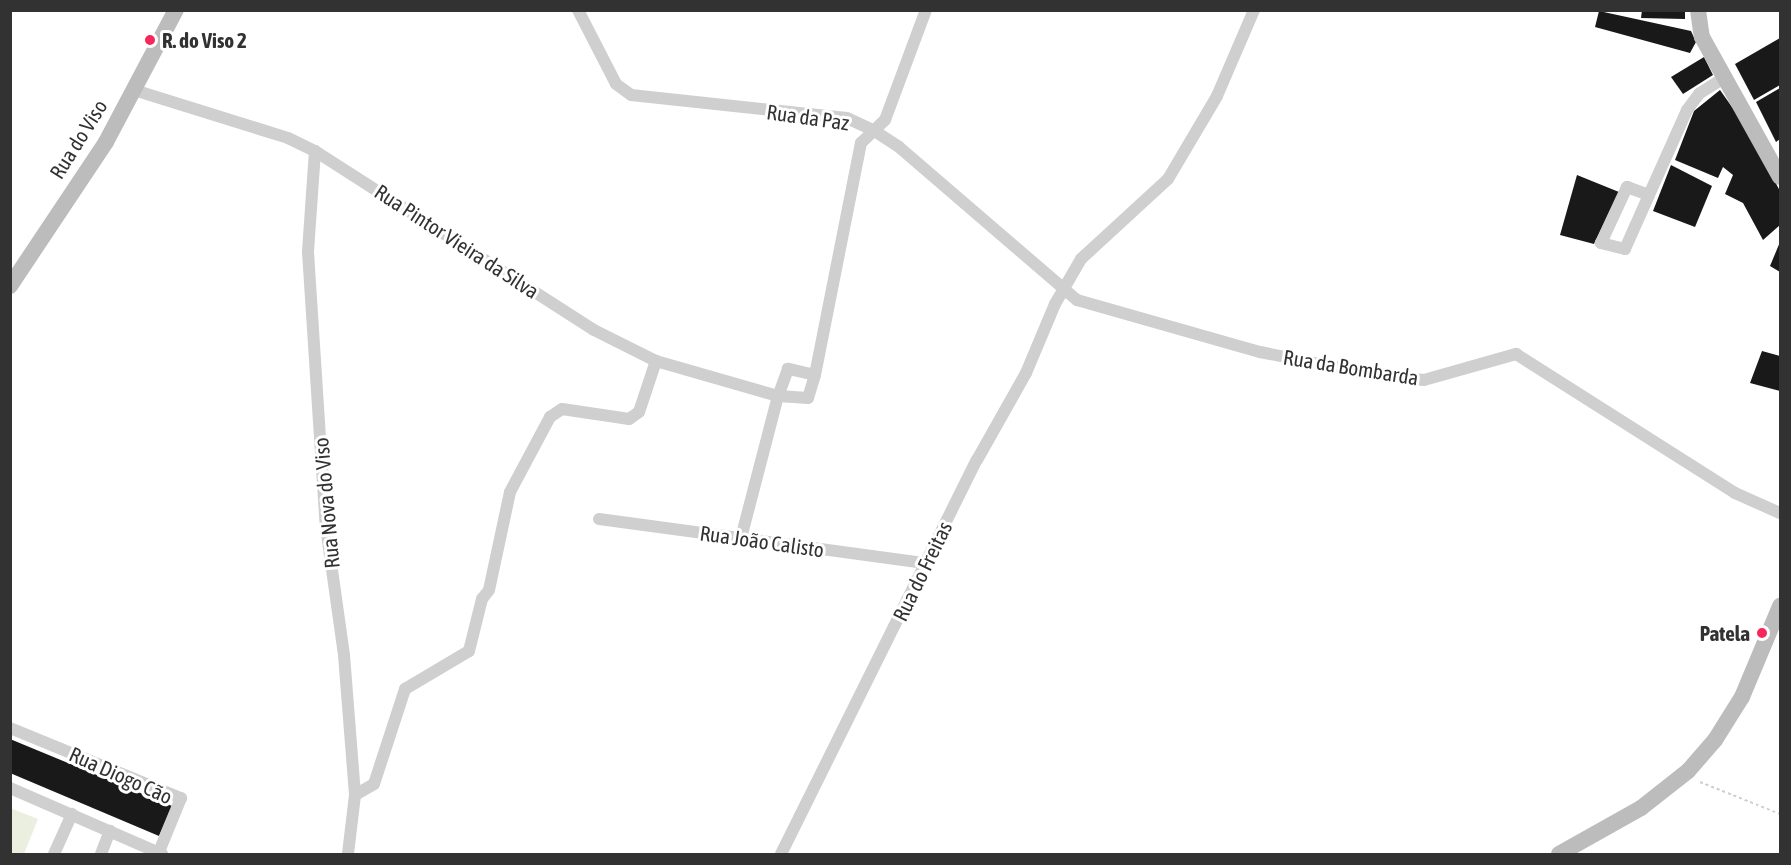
<!DOCTYPE html>
<meta charset="utf-8">
<style>
body{margin:0}
#map{position:relative;width:1791px;height:865px;overflow:hidden;background:#fff;font-family:"Asap Condensed",sans-serif}
div>[style]{position:absolute}
.green>*{inset:0;background:#ebefdf}
.building>*{inset:0;background:#191919}
.path>*{height:2px;margin-top:-1px;transform-origin:0;background:repeating-linear-gradient(90deg,#cfcfcf 0 3px,transparent 0 6px)}
.street>*{height:12px;margin:-6px;padding:0 6px;transform-origin:6px;border-radius:6px;background:#cfcfcf}
.secondary>*{height:16px;margin:-8px;padding:0 8px;transform-origin:8px;border-radius:8px;background:#bcbcbc}
.dots>*{width:16px;height:16px;translate:-50% -50%;box-sizing:border-box;border:3px solid #fff;border-radius:50%}
span{translate:-50% -50%;white-space:nowrap;text-align:center;line-height:1.15;-webkit-text-stroke:6px #fff;paint-order:stroke}
.poi-label{font-size:21px;color:#323232;font-weight:700}
.left{translate:0 -50%;text-align:left}
.right{translate:-100% -50%;text-align:right}
.street-label{font-size:21px;color:#323232}
.frame{position:absolute;inset:0;border:12px solid #323232;pointer-events:none}
</style>
<div id="map">
<div class="green">
<i style="clip-path:polygon(10px 808px,38px 819px,24px 854px,11px 854px)"></i>
</div>
<div class="building">
<i style="clip-path:polygon(1642px 10px,1685px 10px,1685px 19px,1641px 18px)"></i>
<i style="clip-path:polygon(1599px 11px,1691px 31px,1696px 42px,1690px 53px,1595px 27px)"></i>
<i style="clip-path:polygon(1780px 38px,1780px 85px,1754px 100px,1735px 64px)"></i>
<i style="clip-path:polygon(1704px 57px,1713px 75px,1683px 94px,1671px 77px)"></i>
<i style="clip-path:polygon(1780px 88px,1780px 139px,1776px 142px,1756px 102px)"></i>
<i style="clip-path:polygon(1720px 90px,1744px 124px,1780px 191px,1780px 225px,1763px 240px,1743px 203px,1725px 194px,1733px 175px,1723px 167px,1718px 178px,1675px 160px,1694px 111px)"></i>
<i style="clip-path:polygon(1671px 165px,1712px 186px,1695px 227px,1653px 211px)"></i>
<i style="clip-path:polygon(1577px 175px,1619px 192px,1594px 244px,1560px 235px)"></i>
<i style="clip-path:polygon(1780px 242px,1780px 272px,1770px 266px)"></i>
<i style="clip-path:polygon(1762px 351px,1780px 356px,1780px 391px,1750px 383px)"></i>
<i style="clip-path:polygon(10px 739px,172px 806px,159px 836px,10px 773px)"></i>
</div>
<div class="path">
<i style="left:1700px;top:782px;width:86px;rotate:21.8deg"></i>
</div>
<div class="street">
<i style="left:578px;top:10px;width:83px;rotate:62.8deg"></i>
<i style="left:616px;top:84px;width:19px;rotate:36deg"></i>
<i style="left:631px;top:95px;width:217px;rotate:6.1deg"></i>
<i style="left:847px;top:118px;width:29px;rotate:25deg"></i>
<i style="left:873px;top:130px;width:31px;rotate:33deg"></i>
<i style="left:899px;top:147px;width:235px;rotate:40.7deg"></i>
<i style="left:1077px;top:300px;width:190px;rotate:15.9deg"></i>
<i style="left:1260px;top:352px;width:112px;rotate:11.3deg"></i>
<i style="left:1370px;top:374px;width:54px;rotate:6.3deg"></i>
<i style="left:1424px;top:380px;width:96px;rotate:-15.8deg"></i>
<i style="left:1516px;top:354px;width:259px;rotate:32.4deg"></i>
<i style="left:1735px;top:493px;width:49px;rotate:24deg"></i>
<i style="left:134px;top:90px;width:161px;rotate:17.3deg"></i>
<i style="left:288px;top:138px;width:30px;rotate:26deg"></i>
<i style="left:315px;top:151px;width:331px;rotate:32.7deg"></i>
<i style="left:594px;top:330px;width:69px;rotate:26.6deg"></i>
<i style="left:656px;top:361px;width:127px;rotate:16deg"></i>
<i style="left:778px;top:396px;width:147px;rotate:104.6deg"></i>
<i style="left:315px;top:151px;width:101px;rotate:94deg"></i>
<i style="left:308px;top:252px;width:276px;rotate:86.3deg"></i>
<i style="left:326px;top:527px;width:129px;rotate:82deg"></i>
<i style="left:344px;top:655px;width:140px;rotate:85.5deg"></i>
<i style="left:355px;top:795px;width:59px;rotate:96.8deg"></i>
<i style="left:1627px;top:187px;width:23px;rotate:20deg"></i>
<i style="left:1649px;top:195px;width:59px;rotate:114deg"></i>
<i style="left:1625px;top:249px;width:25px;rotate:-166deg"></i>
<i style="left:1601px;top:243px;width:62px;rotate:-65.1deg"></i>
<i style="left:1649px;top:195px;width:93px;rotate:-65.9deg"></i>
<i style="left:1687px;top:110px;width:21px;rotate:-53deg"></i>
<i style="left:1700px;top:93px;width:28px;rotate:-32deg"></i>
<i style="left:815px;top:375px;width:28px;rotate:-167deg"></i>
<i style="left:788px;top:369px;width:29px;rotate:110deg"></i>
<i style="left:778px;top:396px;width:30px;rotate:4deg"></i>
<i style="left:808px;top:398px;width:24px;rotate:-73deg"></i>
<i style="left:815px;top:375px;width:237px;rotate:-78.8deg"></i>
<i style="left:861px;top:143px;width:33px;rotate:-44deg"></i>
<i style="left:885px;top:120px;width:117px;rotate:-69.6deg"></i>
<i style="left:599px;top:519px;width:329px;rotate:7.7deg"></i>
<i style="left:10px;top:728px;width:185px;rotate:22.3deg"></i>
<i style="left:181px;top:798px;width:61px;rotate:112.3deg"></i>
<i style="left:10px;top:788px;width:166px;rotate:23.5deg"></i>
<i style="left:355px;top:795px;width:22px;rotate:-30deg"></i>
<i style="left:374px;top:784px;width:100px;rotate:-71.9deg"></i>
<i style="left:405px;top:689px;width:74px;rotate:-30.7deg"></i>
<i style="left:469px;top:651px;width:54px;rotate:-76deg"></i>
<i style="left:482px;top:599px;width:11px;rotate:-52deg"></i>
<i style="left:489px;top:590px;width:100px;rotate:-77.9deg"></i>
<i style="left:510px;top:492px;width:85px;rotate:-61.9deg"></i>
<i style="left:550px;top:417px;width:14px;rotate:-34deg"></i>
<i style="left:562px;top:409px;width:68px;rotate:8.5deg"></i>
<i style="left:629px;top:419px;width:12px;rotate:-35deg"></i>
<i style="left:639px;top:412px;width:54px;rotate:-71.6deg"></i>
<i style="left:54px;top:854px;width:44px;rotate:-65.8deg"></i>
<i style="left:101px;top:854px;width:25px;rotate:-69deg"></i>
<i style="left:781px;top:854px;width:440px;rotate:-63.6deg"></i>
<i style="left:977px;top:460px;width:100px;rotate:-60.6deg"></i>
<i style="left:1026px;top:373px;width:75px;rotate:-67.2deg"></i>
<i style="left:1055px;top:304px;width:52px;rotate:-60deg"></i>
<i style="left:1081px;top:259px;width:118px;rotate:-42.6deg"></i>
<i style="left:1168px;top:179px;width:96px;rotate:-59.4deg"></i>
<i style="left:1217px;top:96px;width:94px;rotate:-66.7deg"></i>
</div>
<div class="secondary">
<i style="left:1698px;top:10px;width:27px;rotate:82deg"></i>
<i style="left:1702px;top:37px;width:160px;rotate:60.9deg"></i>
<i style="left:10px;top:286px;width:173px;rotate:-56.3deg"></i>
<i style="left:106px;top:142px;width:149px;rotate:-62.1deg"></i>
<i style="left:1559px;top:854px;width:94px;rotate:-29.3deg"></i>
<i style="left:1641px;top:808px;width:60px;rotate:-38.2deg"></i>
<i style="left:1688px;top:771px;width:41px;rotate:-48.9deg"></i>
<i style="left:1715px;top:740px;width:51px;rotate:-57.9deg"></i>
<i style="left:1742px;top:697px;width:99px;rotate:-67.3deg"></i>
</div>
<div class="dots">
<i style="left:150px;top:40px;background:#f5275b"></i>
<i style="left:1762px;top:633px;background:#f5275b"></i>
</div>
<div class="poi-label">
<span class="left" style="left:162px;top:40px">R. do Viso 2</span>
<span class="right" style="left:1750px;top:633px">Patela</span>
</div>
<div class="street-label">
<span style="left:808px;top:117px;rotate:8deg">Rua da Paz</span>
<span style="left:78px;top:139px;rotate:-58deg">Rua do Viso</span>
<span style="left:457px;top:241px;rotate:33deg">Rua Pintor Vieira da Silva</span>
<span style="left:1351px;top:367px;rotate:9deg">Rua da Bombarda</span>
<span style="left:326px;top:503px;rotate:-95deg">Rua Nova do Viso</span>
<span style="left:762px;top:541px;rotate:8deg">Rua João Calisto</span>
<span style="left:922px;top:571px;rotate:-64deg">Rua do Freitas</span>
<span style="left:121px;top:775px;rotate:24deg">Rua Diogo Cão</span>
</div>
<div class="frame"></div>
</div>
